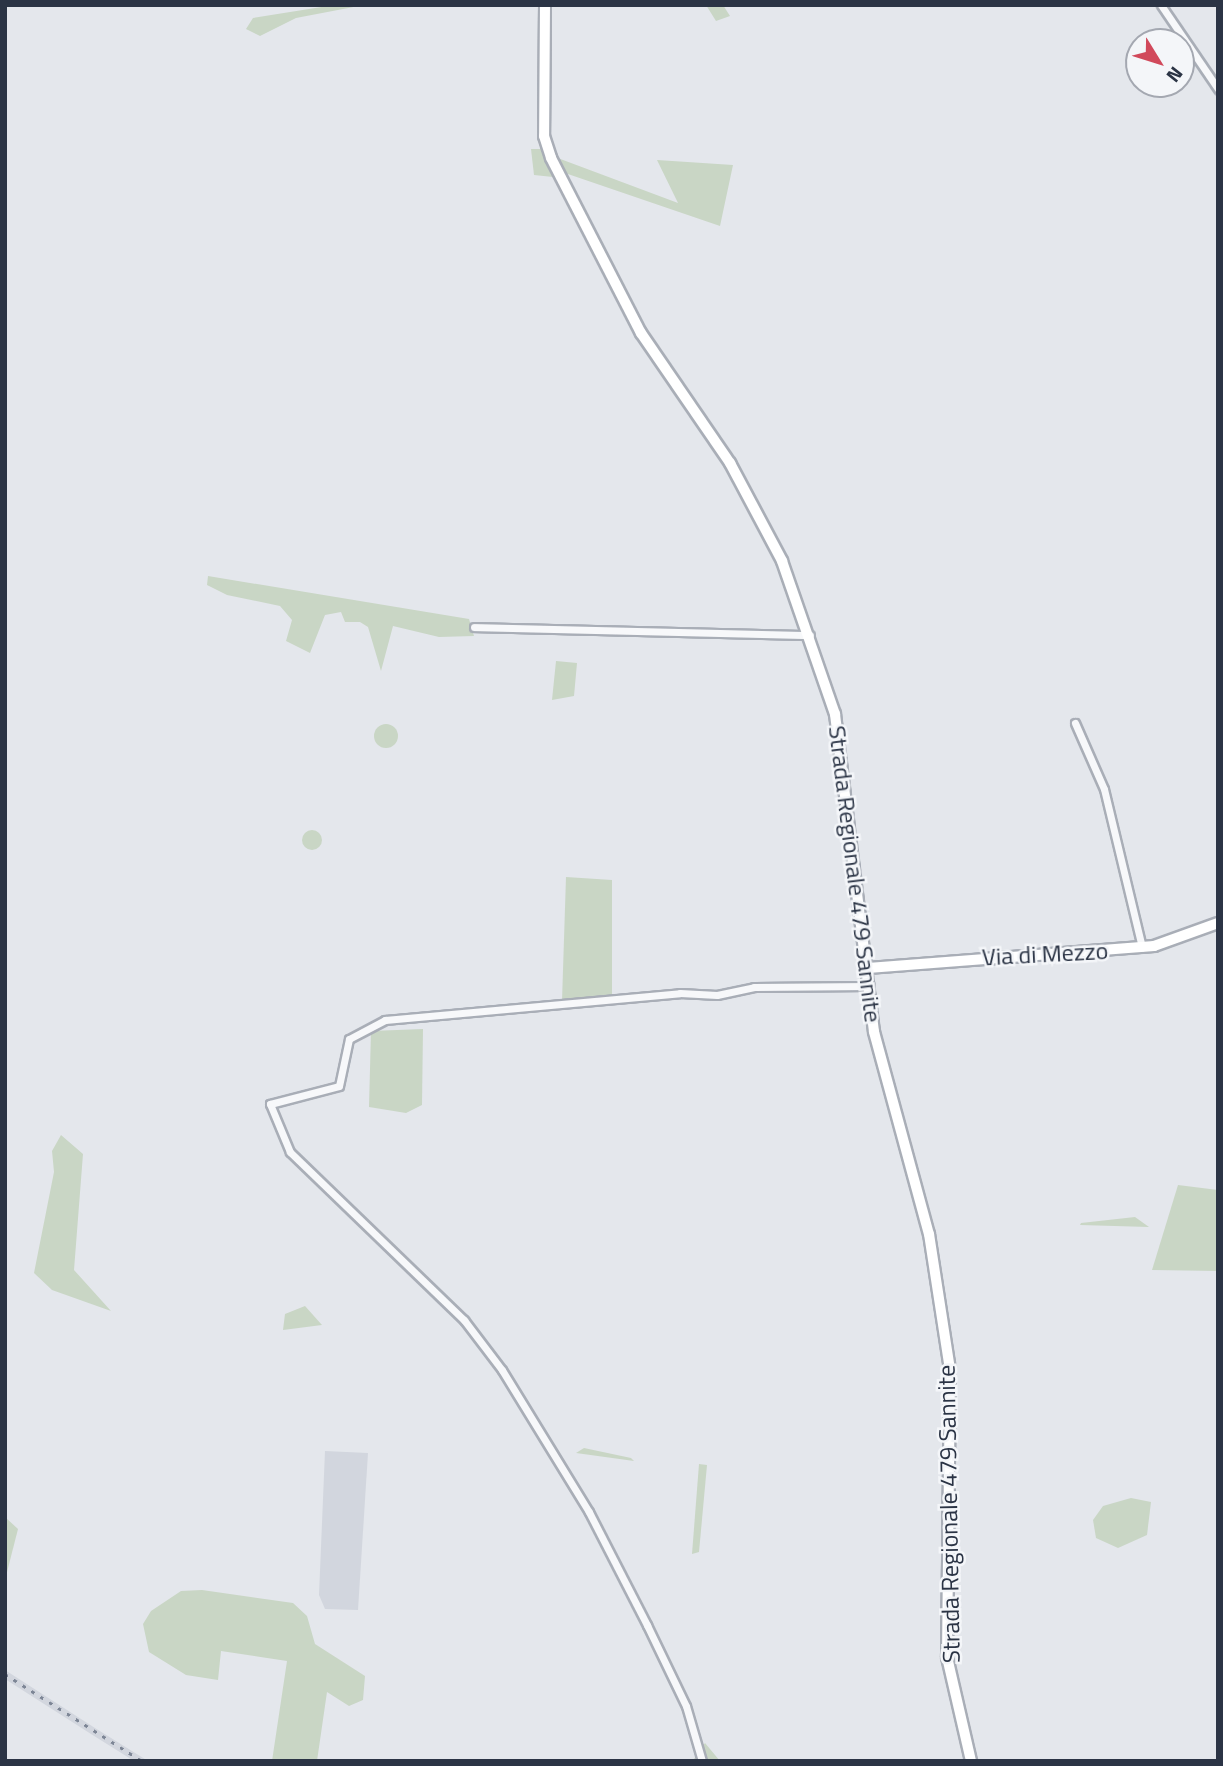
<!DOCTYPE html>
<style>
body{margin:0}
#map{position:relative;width:1223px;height:1766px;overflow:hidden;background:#e4e7ec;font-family:"Titillium Web",sans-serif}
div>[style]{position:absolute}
.built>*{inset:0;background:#d2d6de}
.green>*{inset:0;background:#c9d6c5}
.round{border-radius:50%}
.roads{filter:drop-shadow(2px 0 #a9aeb7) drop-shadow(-2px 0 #a9aeb7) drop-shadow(0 2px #a9aeb7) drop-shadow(0 -2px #a9aeb7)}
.minor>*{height:7px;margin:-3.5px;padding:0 3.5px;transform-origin:3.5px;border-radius:3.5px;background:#f7f8fa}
.secondary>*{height:10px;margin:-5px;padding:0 5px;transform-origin:5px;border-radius:5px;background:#fff}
.primary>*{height:10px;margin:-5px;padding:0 5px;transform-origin:5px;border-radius:5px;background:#fff}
.rail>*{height:2.5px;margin-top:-1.25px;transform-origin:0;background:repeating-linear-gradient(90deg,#7d8696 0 3.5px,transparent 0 10.5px)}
span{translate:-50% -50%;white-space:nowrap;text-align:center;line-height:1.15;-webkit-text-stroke:5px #f4f6f9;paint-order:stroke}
.street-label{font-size:24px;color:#2b3445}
.frame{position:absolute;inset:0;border:7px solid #2b3445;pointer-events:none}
.north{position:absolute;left:1125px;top:28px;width:70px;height:70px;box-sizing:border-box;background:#f4f6f9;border:2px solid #a4a8b1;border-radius:50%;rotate:128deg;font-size:19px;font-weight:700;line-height:28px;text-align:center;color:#2b3445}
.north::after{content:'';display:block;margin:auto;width:24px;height:32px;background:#d1495b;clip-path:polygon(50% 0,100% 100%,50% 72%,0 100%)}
</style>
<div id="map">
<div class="built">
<i style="clip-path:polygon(325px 1451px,368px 1453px,358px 1610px,325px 1609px,319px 1595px)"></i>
<i style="clip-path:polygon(5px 1670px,95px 1728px,148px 1761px,134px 1761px,91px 1734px,5px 1679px)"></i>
</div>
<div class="green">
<i style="clip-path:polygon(334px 5px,364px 5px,296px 18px,260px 36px,246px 29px,253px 18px)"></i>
<i style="clip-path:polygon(706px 5px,723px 5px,730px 16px,716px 21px)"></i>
<i style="clip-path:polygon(531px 149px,542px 149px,553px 177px,534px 175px)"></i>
<i style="clip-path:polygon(555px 157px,678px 203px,657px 160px,733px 165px,720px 226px,562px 172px)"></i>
<i style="clip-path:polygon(208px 576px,469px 619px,474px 636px,439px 637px,393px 626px,381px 671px,368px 627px,360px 622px,345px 622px,341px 612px,325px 615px,310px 653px,286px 641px,292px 620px,280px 606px,227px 595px,207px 585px)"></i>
<i style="clip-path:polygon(556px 661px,577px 663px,574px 696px,552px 700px)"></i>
<i class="round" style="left:374px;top:724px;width:24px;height:24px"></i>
<i class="round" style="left:302px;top:830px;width:20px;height:20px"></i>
<i style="clip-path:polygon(566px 877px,612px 880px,612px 995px,562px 1001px)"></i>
<i style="clip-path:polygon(423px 1029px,422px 1105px,406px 1113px,369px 1107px,371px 1031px)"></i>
<i style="clip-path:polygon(61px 1135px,83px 1154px,74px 1270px,111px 1311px,52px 1290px,34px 1273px,54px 1172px,52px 1151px)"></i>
<i style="clip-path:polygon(1178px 1185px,1218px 1190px,1218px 1271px,1152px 1270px)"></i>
<i style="clip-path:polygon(1135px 1217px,1149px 1227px,1080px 1225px,1081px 1223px)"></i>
<i style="clip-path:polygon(305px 1306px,322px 1325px,283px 1330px,285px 1314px)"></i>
<i style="clip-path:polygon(584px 1448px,631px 1458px,634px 1461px,576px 1453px)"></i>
<i style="clip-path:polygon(699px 1464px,707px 1465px,699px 1552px,692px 1554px)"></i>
<i style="clip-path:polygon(1131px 1498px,1151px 1502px,1147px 1535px,1118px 1548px,1096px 1538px,1093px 1520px,1103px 1506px)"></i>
<i style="clip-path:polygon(5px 1517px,18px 1529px,5px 1580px)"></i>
<i style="clip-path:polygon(202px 1590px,293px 1603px,307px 1616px,315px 1644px,365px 1676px,363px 1700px,349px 1706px,327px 1692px,317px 1761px,272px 1761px,287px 1661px,221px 1651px,218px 1680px,186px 1675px,149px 1652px,143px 1624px,151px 1611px,181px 1591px)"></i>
<i style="clip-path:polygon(705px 1743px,720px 1761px,684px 1761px,694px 1759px)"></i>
</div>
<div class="roads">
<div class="minor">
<i style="left:1161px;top:5px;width:102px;rotate:55.8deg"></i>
<i style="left:474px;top:627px;width:336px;rotate:1.4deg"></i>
<i style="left:1075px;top:723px;width:72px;rotate:66.3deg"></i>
<i style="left:1104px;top:789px;width:163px;rotate:76.5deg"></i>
<i style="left:702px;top:1761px;width:57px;rotate:-106.2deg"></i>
<i style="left:686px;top:1706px;width:90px;rotate:-115.7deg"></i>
<i style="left:647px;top:1625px;width:127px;rotate:-117.2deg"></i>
<i style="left:589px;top:1512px;width:167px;rotate:-121.5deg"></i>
<i style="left:502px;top:1370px;width:63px;rotate:-127.2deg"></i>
<i style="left:464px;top:1320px;width:242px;rotate:-136deg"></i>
<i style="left:290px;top:1152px;width:52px;rotate:-112.6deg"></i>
<i style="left:270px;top:1104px;width:71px;rotate:-14.6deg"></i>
<i style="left:339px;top:1086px;width:48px;rotate:-78deg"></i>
<i style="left:349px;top:1039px;width:41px;rotate:-27.8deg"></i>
<i style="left:385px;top:1020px;width:296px;rotate:-5.2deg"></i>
<i style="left:680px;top:993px;width:37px;rotate:3deg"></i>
<i style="left:717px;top:995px;width:38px;rotate:-12deg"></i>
<i style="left:754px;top:987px;width:116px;rotate:-0.5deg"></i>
</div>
<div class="secondary">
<i style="left:868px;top:968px;width:287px;rotate:-4.4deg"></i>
<i style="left:1154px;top:946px;width:68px;rotate:-19.8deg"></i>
</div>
<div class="primary">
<i style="left:545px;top:5px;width:131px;rotate:90.4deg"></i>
<i style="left:544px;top:136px;width:23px;rotate:72deg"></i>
<i style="left:551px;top:158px;width:197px;rotate:62.8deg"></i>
<i style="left:641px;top:333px;width:158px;rotate:55.6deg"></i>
<i style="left:730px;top:463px;width:111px;rotate:62deg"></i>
<i style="left:782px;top:561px;width:162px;rotate:70.9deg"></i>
<i style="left:835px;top:714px;width:320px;rotate:83deg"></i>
<i style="left:874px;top:1032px;width:209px;rotate:74.8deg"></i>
<i style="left:929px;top:1234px;width:138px;rotate:81.2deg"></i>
<i style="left:950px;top:1370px;width:287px;rotate:90.6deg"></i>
<i style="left:947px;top:1657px;width:107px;rotate:77deg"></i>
</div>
</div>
<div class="rail">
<i style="left:5px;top:1674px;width:162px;rotate:32.4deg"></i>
</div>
<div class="street-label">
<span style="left:855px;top:874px;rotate:83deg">Strada Regionale 479 Sannite</span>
<span style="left:1045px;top:954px;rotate:-3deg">Via di Mezzo</span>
<span style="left:949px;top:1514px;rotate:-91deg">Strada Regionale 479 Sannite</span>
</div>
<div class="frame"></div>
<div class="north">N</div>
</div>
